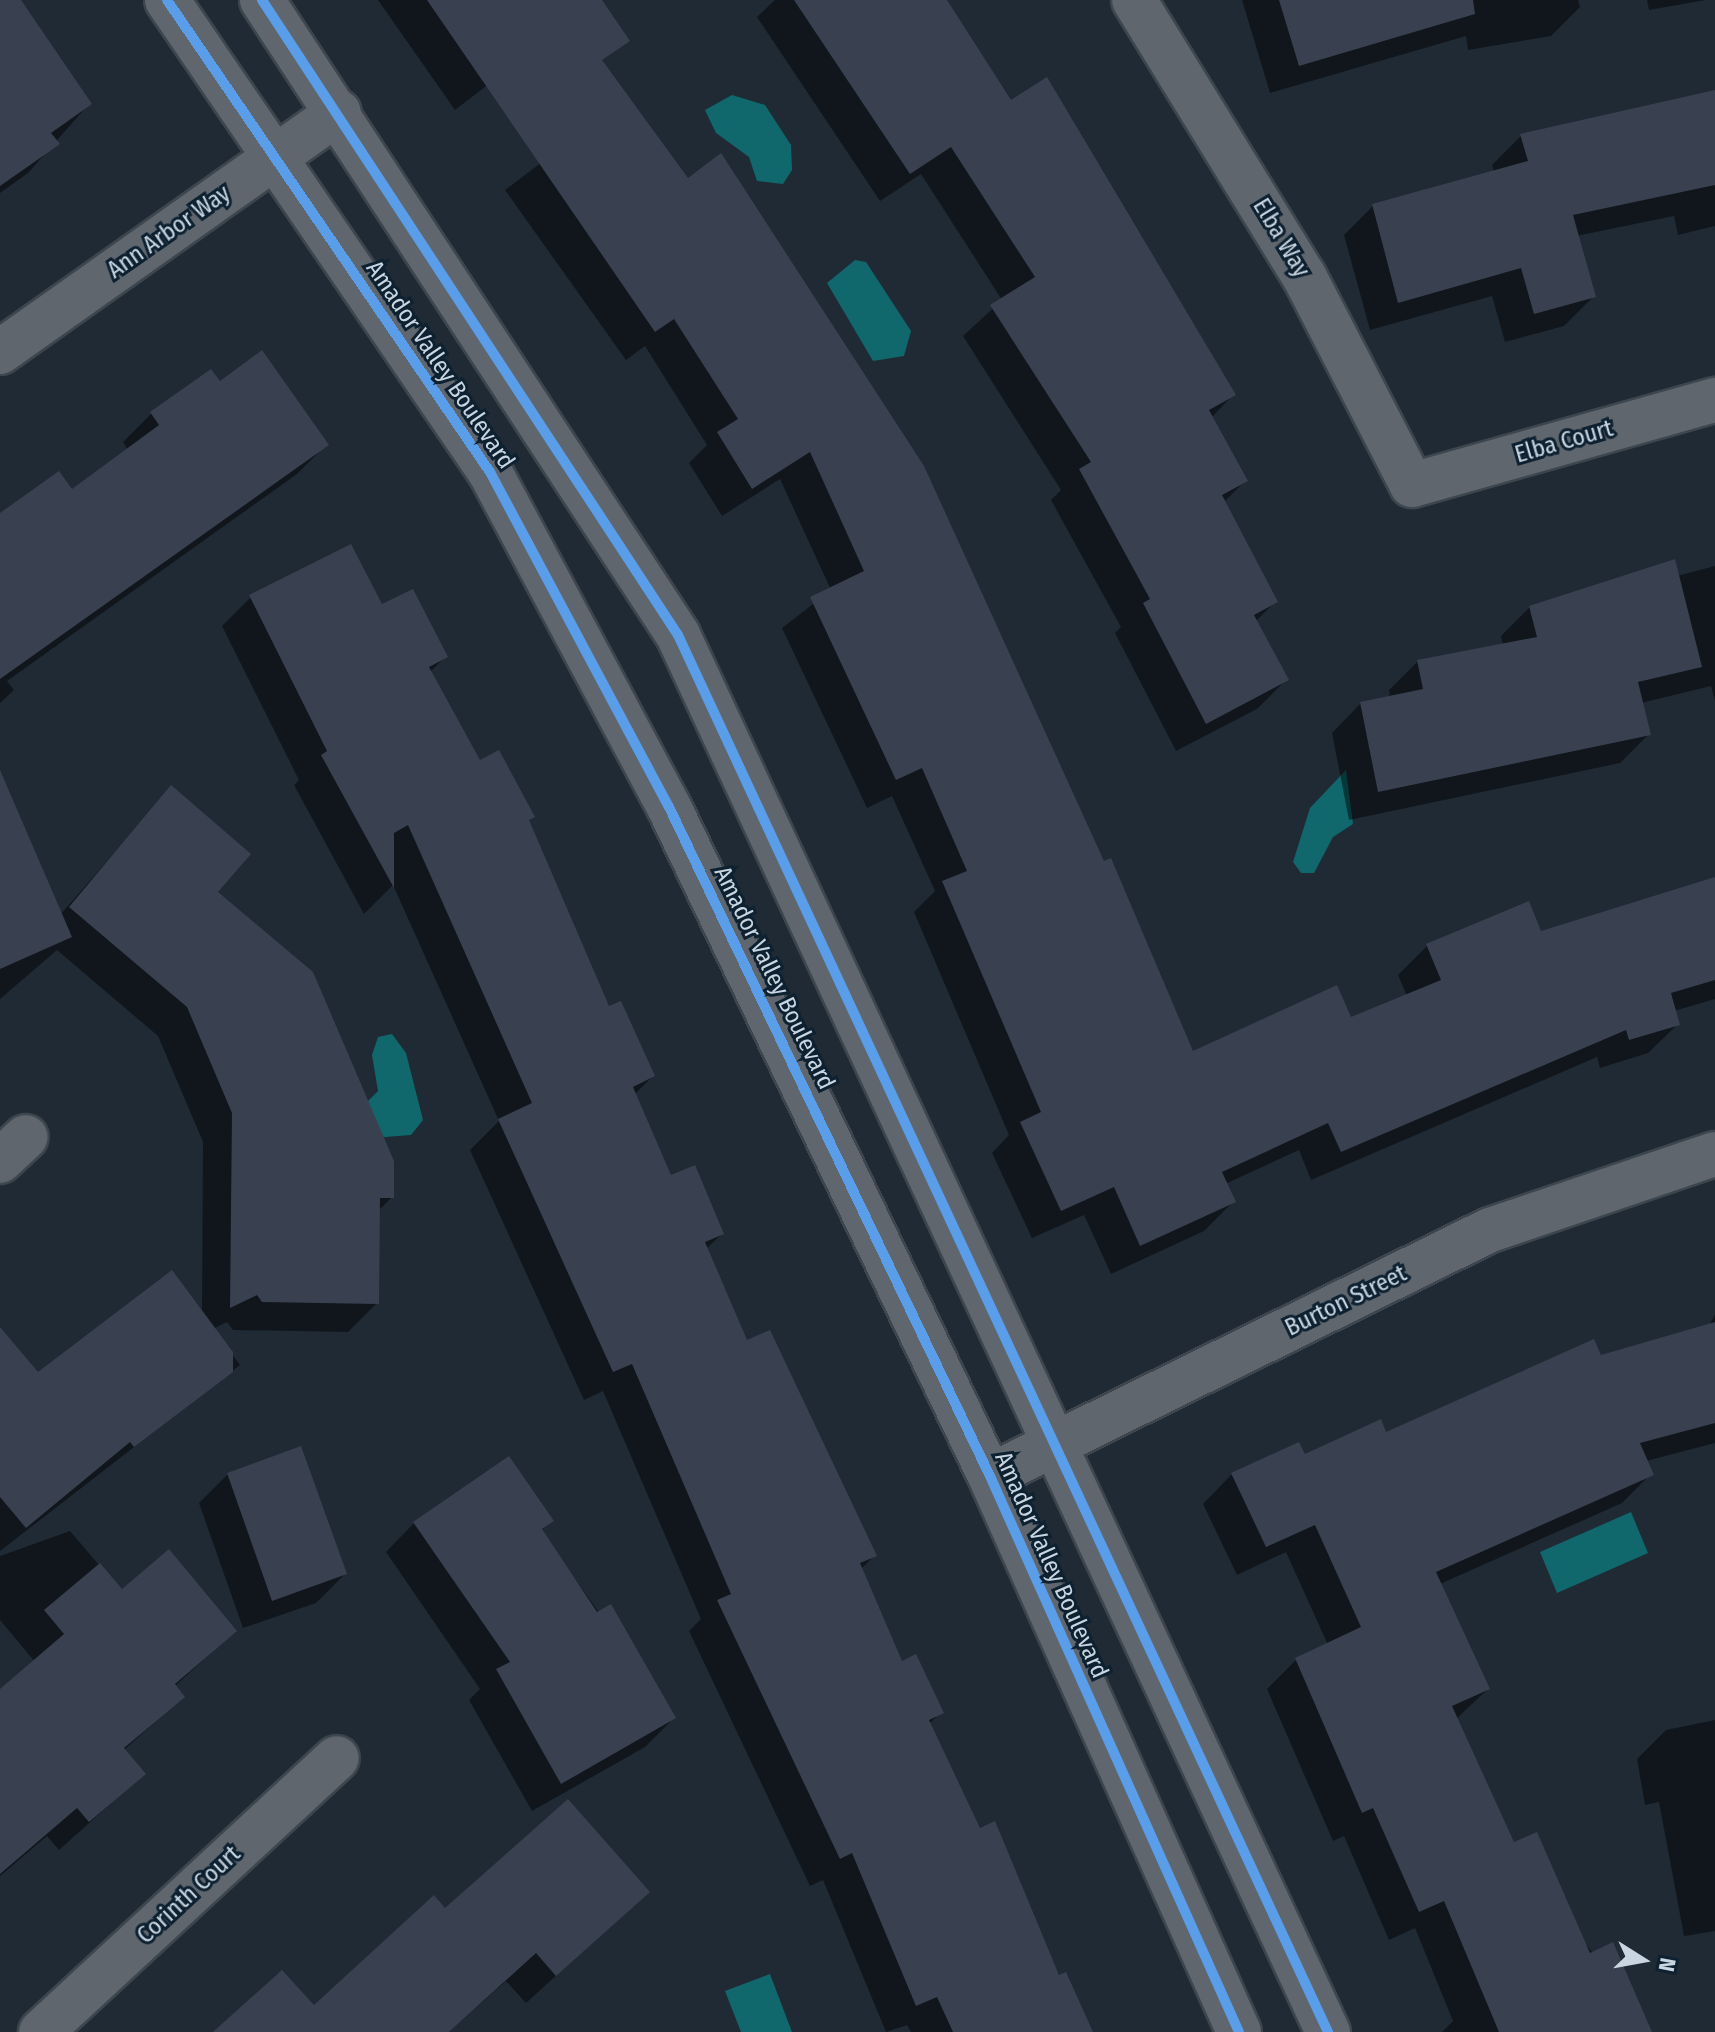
<!DOCTYPE html>
<style>
body{margin:0}
#map{position:relative;width:1715px;height:2032px;overflow:hidden;background:#1f2a34;font-family:"Fira Sans Condensed",sans-serif}
div>[style]{position:absolute}
.water>*{inset:0;background:#10686c}
.shadow>*{inset:0;background:#0007}
.building>*{inset:0;background:#394151}
.roads{filter:drop-shadow(2px 0 #3d464e) drop-shadow(-2px 0 #3d464e) drop-shadow(0 2px #3d464e) drop-shadow(0 -2px #3d464e)}
.street>*{height:44px;margin:-22px;padding:0 22px;transform-origin:22px;border-radius:22px;background:#5f666e}
.secondary>*{height:44px;margin:-22px;padding:0 22px;transform-origin:22px;border-radius:22px;background:#5f666e}
.cycleway>*{height:10px;margin:-5px;padding:0 5px;transform-origin:5px;border-radius:5px;background:#5a9eea}
span{translate:-50% -50%;white-space:nowrap;text-align:center;line-height:1.15;-webkit-text-stroke:6px #0e2131;paint-order:stroke}
.street-label{font-size:24px;color:#c9d6e1}
.north{position:absolute;left:1603px;top:1920px;width:80px;height:80px;-webkit-text-stroke:6px #0e2131;paint-order:stroke;rotate:101deg;font-size:22px;font-weight:700;line-height:32px;text-align:center;color:#c9d6e1}
.north::after{content:'';display:block;margin:auto;width:28px;height:36px;background:#c9d6e1;clip-path:polygon(50% 0,100% 100%,50% 72%,0 100%)}
</style>
<div id="map">
<div class="water">
<i style="clip-path:polygon(732px 95px,765px 105px,791px 145px,792px 170px,783px 184px,757px 181px,749px 157px,716px 133px,705px 110px)"></i>
<i style="clip-path:polygon(855px 260px,866px 262px,911px 331px,904px 356px,873px 361px,827px 283px)"></i>
<i style="clip-path:polygon(1346px 770px,1353px 824px,1333px 837px,1314px 873px,1301px 873px,1293px 862px,1310px 808px)"></i>
<i style="clip-path:polygon(392px 1034px,406px 1053px,423px 1120px,411px 1135px,372px 1138px,365px 1104px,378px 1091px,372px 1055px,378px 1037px)"></i>
<i style="clip-path:polygon(1631px 1512px,1648px 1553px,1557px 1593px,1540px 1552px)"></i>
<i style="clip-path:polygon(770px 1974px,792px 2032px,741px 2032px,725px 1991px)"></i>
</div>
<div class="shadow">
<i style="clip-path:polygon(378px 0,597px 0,455px 110px)"></i>
<i style="clip-path:polygon(775px 0,945px 0,1010px 103px,1233px 395px,1211px 418px,1245px 481px,1224px 502px,1275px 602px,1256px 621px,1286px 680px,1257px 709px,1176px 751px,1115px 633px,1121px 627px,1051px 500px,1061px 490px,963px 336px,1002px 300px,921px 174px,880px 201px,757px 17px)"></i>
<i style="clip-path:polygon(1242px 0,1578px 0,1580px 7px,1551px 36px,1468px 50px,1466px 36px,1270px 93px)"></i>
<i style="clip-path:polygon(1647px 0,1706px 0,1649px 10px)"></i>
<i style="clip-path:polygon(0 28px,89px 104px,28px 173px,0 193px)"></i>
<i style="clip-path:polygon(1715px 93px,1715px 226px,1678px 235px,1674px 216px,1576px 236px,1593px 297px,1564px 326px,1505px 342px,1492px 296px,1370px 330px,1344px 235px,1373px 206px,1494px 172px,1492px 165px,1521px 136px)"></i>
<i style="clip-path:polygon(627px 98px,1192px 1054px,1350px 1019px,1407px 996px,1398px 975px,1427px 946px,1540px 934px,1715px 879px,1715px 999px,1674px 1011px,1678px 1024px,1648px 1053px,1600px 1068px,1597px 1057px,1311px 1180px,1299px 1150px,1225px 1184px,1233px 1202px,1204px 1231px,1111px 1274px,1084px 1215px,1032px 1238px,992px 1153px,1009px 1135px,914px 912px,935px 891px,892px 796px,867px 808px,782px 628px,831px 590px,780px 479px,722px 516px,689px 463px,707px 445px,645px 346px,626px 360px,505px 190px)"></i>
<i style="clip-path:polygon(219px 384px,326px 445px,297px 474px,7px 681px,14px 690px,0 703px,0 518px,71px 491px,128px 450px,123px 442px,152px 413px)"></i>
<i style="clip-path:polygon(1674px 562px,1677px 576px,1715px 566px,1715px 701px,1711px 686px,1641px 703px,1649px 734px,1620px 763px,1349px 820px,1332px 733px,1361px 703px,1390px 698px,1389px 690px,1418px 661px,1503px 645px,1501px 636px,1530px 607px)"></i>
<i style="clip-path:polygon(251px 597px,382px 606px,445px 657px,430px 672px,479px 763px,532px 817px,527px 822px,608px 1009px,653px 1076px,634px 1095px,670px 1178px,722px 1234px,706px 1249px,746px 1343px,874px 1556px,860px 1570px,901px 1663px,941px 1712px,929px 1724px,979px 1830px,1091px 2032px,911px 2032px,907px 2025px,886px 2032px,823px 1880px,810px 1886px,689px 1631px,701px 1619px,603px 1391px,584px 1400px,470px 1150px,499px 1121px,393px 885px,364px 914px,294px 785px,299px 780px,222px 626px)"></i>
<i style="clip-path:polygon(171px 788px,215px 892px,392px 1197px,378px 1211px,377px 1303px,348px 1332px,233px 1330px,227px 1322px,213px 1329px,240px 1365px,0 1551px,0 1371px,37px 1375px,202px 1314px,203px 1142px,158px 1036px,57px 950px,0 999px,0 844px,60px 915px)"></i>
<i style="clip-path:polygon(1715px 1314px,1715px 1443px,1646px 1461px,1651px 1474px,1622px 1503px,1440px 1584px,1488px 1689px,1456px 1719px,1513px 1844px,1650px 2032px,1442px 2032px,1453px 2021px,1415px 1928px,1389px 1940px,1344px 1836px,1333px 1841px,1267px 1689px,1296px 1660px,1328px 1645px,1286px 1552px,1237px 1575px,1203px 1504px,1232px 1474px,1386px 1435px,1709px 1326px)"></i>
<i style="clip-path:polygon(228px 1474px,345px 1574px,316px 1603px,243px 1628px,199px 1503px)"></i>
<i style="clip-path:polygon(551px 1521px,541px 1531px,674px 1718px,645px 1747px,532px 1811px,469px 1700px,480px 1689px,386px 1552px,414px 1523px)"></i>
<i style="clip-path:polygon(70px 1531px,122px 1592px,235px 1631px,174px 1687px,183px 1697px,124px 1750px,144px 1774px,59px 1850px,47px 1836px,0 1876px,0 1692px,35px 1662px,0 1620px,0 1556px)"></i>
<i style="clip-path:polygon(1715px 1720px,1715px 1931px,1684px 1936px,1659px 1802px,1645px 1805px,1637px 1759px,1666px 1730px)"></i>
<i style="clip-path:polygon(648px 1892px,526px 2003px,506px 1981px,449px 2032px,218px 2032px,313px 2008px,445px 1910px)"></i>
</div>
<div class="building">
<i style="clip-path:polygon(0 0,21px 0,92px 104px,51px 133px,60px 144px,0 186px)"></i>
<i style="clip-path:polygon(427px 0,602px 0,630px 41px,602px 60px,688px 178px,721px 153px,924px 466px,1104px 861px,1111px 858px,1193px 1051px,1337px 985px,1351px 1017px,1441px 980px,1426px 944px,1529px 901px,1541px 931px,1715px 877px,1715px 980px,1671px 993px,1680px 1025px,1629px 1040px,1626px 1030px,1341px 1152px,1328px 1123px,1222px 1172px,1236px 1202px,1140px 1246px,1114px 1187px,1061px 1211px,1020px 1122px,1041px 1112px,942px 881px,967px 871px,922px 768px,896px 780px,810px 597px,864px 571px,810px 452px,752px 489px,717px 432px,738px 419px,674px 319px,655px 332px)"></i>
<i style="clip-path:polygon(794px 0,947px 0,1011px 100px,1047px 77px,1236px 395px,1209px 410px,1248px 481px,1222px 495px,1278px 602px,1254px 615px,1289px 680px,1206px 724px,1143px 603px,1150px 599px,1079px 469px,1091px 462px,990px 305px,1035px 277px,951px 147px,910px 174px)"></i>
<i style="clip-path:polygon(1279px 0,1473px 0,1475px 14px,1299px 66px)"></i>
<i style="clip-path:polygon(1715px 90px,1715px 185px,1573px 215px,1596px 297px,1534px 314px,1521px 268px,1398px 303px,1372px 204px,1528px 161px,1520px 134px)"></i>
<i style="clip-path:polygon(262px 350px,329px 445px,0 679px,0 513px,59px 471px,72px 489px,159px 425px,150px 412px,211px 369px,220px 381px)"></i>
<i style="clip-path:polygon(351px 544px,382px 604px,413px 589px,448px 657px,429px 667px,480px 760px,499px 750px,535px 817px,529px 820px,609px 1006px,621px 1001px,655px 1076px,633px 1087px,671px 1175px,695px 1165px,724px 1234px,705px 1242px,747px 1340px,770px 1330px,877px 1556px,860px 1563px,902px 1661px,916px 1654px,944px 1713px,929px 1720px,980px 1828px,995px 1821px,1059px 1975px,1066px 1972px,1093px 2032px,953px 2032px,937px 1997px,916px 2006px,852px 1853px,840px 1859px,717px 1600px,731px 1594px,632px 1364px,613px 1372px,498px 1119px,532px 1103px,408px 825px,394px 833px,394px 888px,321px 755px,327px 751px,249px 595px)"></i>
<i style="clip-path:polygon(1675px 559px,1702px 667px,1638px 682px,1651px 735px,1378px 792px,1360px 702px,1423px 689px,1417px 660px,1537px 637px,1529px 606px)"></i>
<i style="clip-path:polygon(0 770px,72px 937px,0 969px)"></i>
<i style="clip-path:polygon(171px 785px,251px 854px,218px 892px,313px 972px,394px 1161px,394px 1198px,380px 1198px,379px 1304px,262px 1302px,257px 1295px,230px 1308px,232px 1113px,187px 1007px,69px 907px)"></i>
<i style="clip-path:polygon(172px 1270px,233px 1352px,233px 1372px,134px 1447px,130px 1442px,26px 1528px,0 1497px,0 1327px,38px 1372px)"></i>
<i style="clip-path:polygon(1715px 1322px,1715px 1423px,1640px 1443px,1654px 1475px,1436px 1572px,1490px 1689px,1452px 1706px,1514px 1842px,1537px 1832px,1590px 1953px,1613px 1942px,1652px 2032px,1499px 2032px,1444px 1901px,1419px 1912px,1373px 1808px,1362px 1813px,1295px 1658px,1361px 1627px,1315px 1525px,1266px 1547px,1231px 1473px,1299px 1442px,1305px 1454px,1381px 1419px,1386px 1432px,1594px 1339px,1601px 1355px)"></i>
<i style="clip-path:polygon(301px 1446px,347px 1574px,272px 1601px,227px 1473px)"></i>
<i style="clip-path:polygon(509px 1456px,554px 1521px,542px 1529px,597px 1612px,611px 1604px,676px 1718px,561px 1784px,496px 1669px,510px 1662px,413px 1522px)"></i>
<i style="clip-path:polygon(169px 1549px,237px 1631px,175px 1684px,185px 1697px,124px 1748px,146px 1774px,89px 1822px,77px 1808px,0 1874px,0 1689px,64px 1634px,44px 1610px,100px 1563px,122px 1589px)"></i>
<i style="clip-path:polygon(568px 1799px,650px 1892px,556px 1976px,536px 1953px,449px 2032px,213px 2032px,282px 1970px,314px 2005px,434px 1895px,445px 1908px)"></i>
</div>
<div class="roads">
<div class="street">
<i style="left:1134px;top:0;width:324px;rotate:58.4deg"></i>
<i style="left:1304px;top:276px;width:235px;rotate:62.7deg"></i>
<i style="left:1412px;top:485px;width:315px;rotate:-15.7deg"></i>
<i style="left:0;top:352px;width:415px;rotate:-35.3deg"></i>
<i style="left:0;top:1161px;width:35px;rotate:-43deg"></i>
<i style="left:990px;top:1476px;width:557px;rotate:-26.2deg"></i>
<i style="left:1490px;top:1230px;width:237px;rotate:-18.7deg"></i>
<i style="left:41px;top:2032px;width:403px;rotate:-42.8deg"></i>
</div>
<div class="secondary">
<i style="left:167px;top:0;width:572px;rotate:55.62deg"></i>
<i style="left:490px;top:472px;width:380px;rotate:61.9deg"></i>
<i style="left:669px;top:807px;width:742px;rotate:64.37deg"></i>
<i style="left:990px;top:1476px;width:609px;rotate:65.88deg"></i>
<i style="left:262px;top:0;width:759px;rotate:56.77deg"></i>
<i style="left:678px;top:635px;width:1541px;rotate:65.05deg"></i>
</div>
</div>
<div class="cycleway">
<i style="left:167px;top:0;width:572px;rotate:55.62deg"></i>
<i style="left:490px;top:472px;width:380px;rotate:61.9deg"></i>
<i style="left:669px;top:807px;width:742px;rotate:64.37deg"></i>
<i style="left:990px;top:1476px;width:609px;rotate:65.88deg"></i>
<i style="left:262px;top:0;width:759px;rotate:56.77deg"></i>
<i style="left:678px;top:635px;width:1541px;rotate:65.05deg"></i>
</div>
<div class="street-label">
<span style="left:169px;top:232px;rotate:-35deg">Ann Arbor Way</span>
<span style="left:1281px;top:238px;rotate:59deg">Elba Way</span>
<span style="left:440px;top:365px;rotate:56deg">Amador Valley Boulevard</span>
<span style="left:1564px;top:442px;rotate:-16deg">Elba Court</span>
<span style="left:774px;top:978px;rotate:64deg">Amador Valley Boulevard</span>
<span style="left:1346px;top:1301px;rotate:-26deg">Burton Street</span>
<span style="left:1051px;top:1565px;rotate:66deg">Amador Valley Boulevard</span>
<span style="left:189px;top:1895px;rotate:-43deg">Corinth Court</span>
</div>
<div class="north">N</div>
</div>
